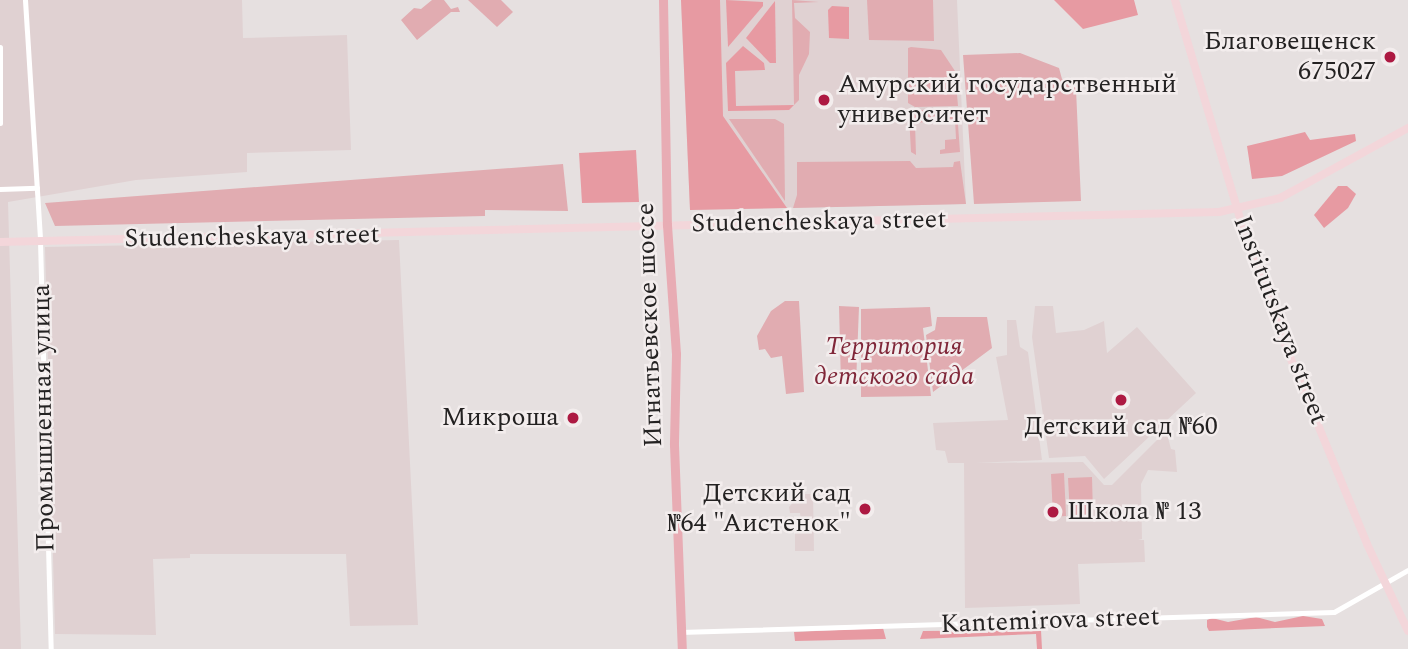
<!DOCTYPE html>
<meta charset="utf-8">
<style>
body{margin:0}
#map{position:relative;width:1408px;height:649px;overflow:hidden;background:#e6e0e0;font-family:Spectral,serif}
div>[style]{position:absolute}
.built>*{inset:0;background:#e0d1d2}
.green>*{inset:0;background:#e1acb1}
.forest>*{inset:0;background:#e79aa2}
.street>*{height:5px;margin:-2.5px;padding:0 2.5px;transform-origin:2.5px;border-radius:2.5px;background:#fff}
.secondary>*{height:8px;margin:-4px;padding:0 4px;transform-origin:4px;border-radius:4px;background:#f3d6da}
.primary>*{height:9px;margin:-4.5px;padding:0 4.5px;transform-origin:4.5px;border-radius:4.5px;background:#e8acb4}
.dots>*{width:19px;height:19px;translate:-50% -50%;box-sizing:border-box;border:4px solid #f3eded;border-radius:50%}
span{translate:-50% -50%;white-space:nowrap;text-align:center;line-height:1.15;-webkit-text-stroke:5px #f3eded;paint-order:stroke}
.poi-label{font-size:26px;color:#242222}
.right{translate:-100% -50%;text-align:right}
.left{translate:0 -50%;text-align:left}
.street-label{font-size:26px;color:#242222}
.park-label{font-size:26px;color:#802739;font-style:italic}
</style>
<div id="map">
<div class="built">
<i style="clip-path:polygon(0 0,242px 0,243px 38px,347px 35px,351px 150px,247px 153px,247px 172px,136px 180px,8px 202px,21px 649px,0 649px)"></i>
<i style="clip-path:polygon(681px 0,957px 0,966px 204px,690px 210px)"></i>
<i style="clip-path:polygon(399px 240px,418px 625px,350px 626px,346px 554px,190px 554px,190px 558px,153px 559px,156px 635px,55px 634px,45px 247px)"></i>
<i style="clip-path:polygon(1035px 306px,1053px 306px,1056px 333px,1084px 330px,1104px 321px,1107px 353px,1137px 327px,1196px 393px,1104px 479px,1085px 456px,1049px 458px,1032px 337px)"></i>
<i style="clip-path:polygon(1007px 320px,1016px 320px,1020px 347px,1028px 352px,1042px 460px,976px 463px,1083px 462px,1104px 485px,1112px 485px,1162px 435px,1167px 434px,1171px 449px,1175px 450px,1177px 472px,1148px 470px,1141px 484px,1142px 539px,1138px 540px,1144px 540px,1145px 562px,1078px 564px,1080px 604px,965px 608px,964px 463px,948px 463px,945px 451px,936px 450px,933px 423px,1008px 420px,996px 357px,1007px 355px)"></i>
<i style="clip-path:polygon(801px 494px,813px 494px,814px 551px,795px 551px,795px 527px,802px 525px,800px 513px,790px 513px,789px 507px)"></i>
</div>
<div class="green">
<i style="clip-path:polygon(432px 0,444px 0,451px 9px,458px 7px,460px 12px,451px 12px,417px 40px,401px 20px,414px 8px,421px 9px)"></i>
<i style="clip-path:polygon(468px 0,501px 0,513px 12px,497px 27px)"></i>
<i style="clip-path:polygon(792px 0,819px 2px,794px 3px,795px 18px,810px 32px,809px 54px,799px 75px,799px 100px,794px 105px)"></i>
<i style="clip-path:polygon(867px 0,933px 0,934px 41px,869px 40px)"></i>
<i style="clip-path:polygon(911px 47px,941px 50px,955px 71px,958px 106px,915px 107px,908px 103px,908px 48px)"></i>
<i style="clip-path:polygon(1020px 53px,1059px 68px,1062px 79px,1068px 80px,1076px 89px,1081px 201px,974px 204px,963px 55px)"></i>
<i style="clip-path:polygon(915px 110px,957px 111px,960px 152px,940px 154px,940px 150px,945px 149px,945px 140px,956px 139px,955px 119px,915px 123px,916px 155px,911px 152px,909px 115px)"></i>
<i style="clip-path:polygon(729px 119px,775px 119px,784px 124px,785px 201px)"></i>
<i style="clip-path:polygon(910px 161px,916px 168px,953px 167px,954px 162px,960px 161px,966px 204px,793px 208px,797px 195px,797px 162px)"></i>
<i style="clip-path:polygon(563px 164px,568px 211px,485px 210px,485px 216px,55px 226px,45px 203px)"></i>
<i style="clip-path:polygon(785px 301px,799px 301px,804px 392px,786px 394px,782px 356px,771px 358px,765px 349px,759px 350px,757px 336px,771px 311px)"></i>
<i style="clip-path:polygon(839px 306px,859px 307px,856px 384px,841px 385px)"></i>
<i style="clip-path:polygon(930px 307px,932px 326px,923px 328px,931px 396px,861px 397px,861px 309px)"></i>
<i style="clip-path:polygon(937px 317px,987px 317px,992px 348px,933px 392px,926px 335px,935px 330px)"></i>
<i style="clip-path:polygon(1064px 473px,1066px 516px,1053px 517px,1051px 474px)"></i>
<i style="clip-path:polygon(1092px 477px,1093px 514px,1070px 515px,1068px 478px)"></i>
</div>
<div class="forest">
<i style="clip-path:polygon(681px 0,720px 0,723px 116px,787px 208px,690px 210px)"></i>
<i style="clip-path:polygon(726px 0,763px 2px,763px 6px,728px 47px)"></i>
<i style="clip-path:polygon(1054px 0,1134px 0,1138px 15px,1083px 29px)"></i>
<i style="clip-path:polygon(775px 1px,776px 63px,770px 63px,746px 38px)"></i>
<i style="clip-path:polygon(832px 6px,849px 7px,849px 39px,829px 38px,828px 10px)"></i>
<i style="clip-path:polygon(743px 46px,764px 63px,765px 70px,735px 71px,736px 106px,794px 105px,789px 110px,728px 111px,726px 63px)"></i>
<i style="clip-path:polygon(1305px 132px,1310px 140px,1355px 134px,1356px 141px,1282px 176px,1252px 179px,1247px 146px)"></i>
<i style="clip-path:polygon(636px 150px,639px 202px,582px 203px,579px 153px)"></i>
<i style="clip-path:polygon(1338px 186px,1347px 186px,1356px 194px,1348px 208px,1324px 228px,1314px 215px)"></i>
<i style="clip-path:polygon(1303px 616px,1322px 619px,1325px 626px,1209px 631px,1207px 627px,1207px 620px,1212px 618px,1228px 622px,1256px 617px,1275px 622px)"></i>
<i style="clip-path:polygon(883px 628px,886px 639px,795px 641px,794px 632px)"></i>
<i style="clip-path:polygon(1041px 630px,1042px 649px,1037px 649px,1036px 634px,920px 639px,923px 631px)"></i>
</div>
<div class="street">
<i style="left:25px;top:0;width:240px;rotate:86.4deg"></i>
<i style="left:40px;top:240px;width:409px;rotate:88.5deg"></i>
<i style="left:0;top:47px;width:76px;rotate:90deg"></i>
<i style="left:0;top:189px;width:37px;rotate:-2deg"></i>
<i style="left:680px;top:632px;width:654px;rotate:-1.75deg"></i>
<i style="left:1334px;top:612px;width:85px;rotate:-29.6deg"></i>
</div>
<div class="secondary">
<i style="left:1175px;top:0;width:245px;rotate:73.4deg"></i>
<i style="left:1245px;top:235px;width:130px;rotate:69.8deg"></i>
<i style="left:1290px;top:357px;width:202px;rotate:67.6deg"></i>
<i style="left:1367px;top:544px;width:96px;rotate:64.8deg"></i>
<i style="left:0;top:242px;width:1219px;rotate:-1.41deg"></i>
<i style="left:1219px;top:212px;width:63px;rotate:-12.9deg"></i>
<i style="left:1280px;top:198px;width:146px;rotate:-28.7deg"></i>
</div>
<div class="primary">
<i style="left:663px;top:0;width:225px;rotate:89deg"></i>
<i style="left:667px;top:225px;width:129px;rotate:86deg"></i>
<i style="left:676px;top:354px;width:91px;rotate:91.3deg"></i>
<i style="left:674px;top:445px;width:204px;rotate:87.8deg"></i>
</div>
<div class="dots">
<i style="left:1390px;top:57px;background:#ad1942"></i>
<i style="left:824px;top:100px;background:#ad1942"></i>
<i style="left:1121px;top:400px;background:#ad1942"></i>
<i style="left:573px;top:418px;background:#ad1942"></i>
<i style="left:865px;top:509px;background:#ad1942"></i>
<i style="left:1053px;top:512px;background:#ad1942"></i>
</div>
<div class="poi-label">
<span class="right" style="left:1376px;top:57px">Благовещенск<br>675027</span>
<span class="left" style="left:838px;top:100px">Амурский государственный<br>университет</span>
<span class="right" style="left:559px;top:418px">Микроша</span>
<span style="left:1121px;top:427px">Детский сад №60</span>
<span class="right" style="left:851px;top:509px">Детский сад<br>№64 "Аистенок"</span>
<span class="left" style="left:1067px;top:512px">Школа № 13</span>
</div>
<div class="street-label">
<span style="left:819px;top:222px;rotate:-1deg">Studencheskaya street</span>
<span style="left:252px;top:237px;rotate:-1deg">Studencheskaya street</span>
<span style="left:1280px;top:320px;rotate:69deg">Institutskaya street</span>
<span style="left:650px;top:325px;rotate:-92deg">Игнатьевское шоссе</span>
<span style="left:44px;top:418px;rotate:-91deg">Промышленная улица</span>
<span style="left:1050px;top:621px;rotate:-2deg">Kantemirova street</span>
</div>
<div class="park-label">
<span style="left:894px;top:362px">Территория<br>детского сада</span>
</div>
</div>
